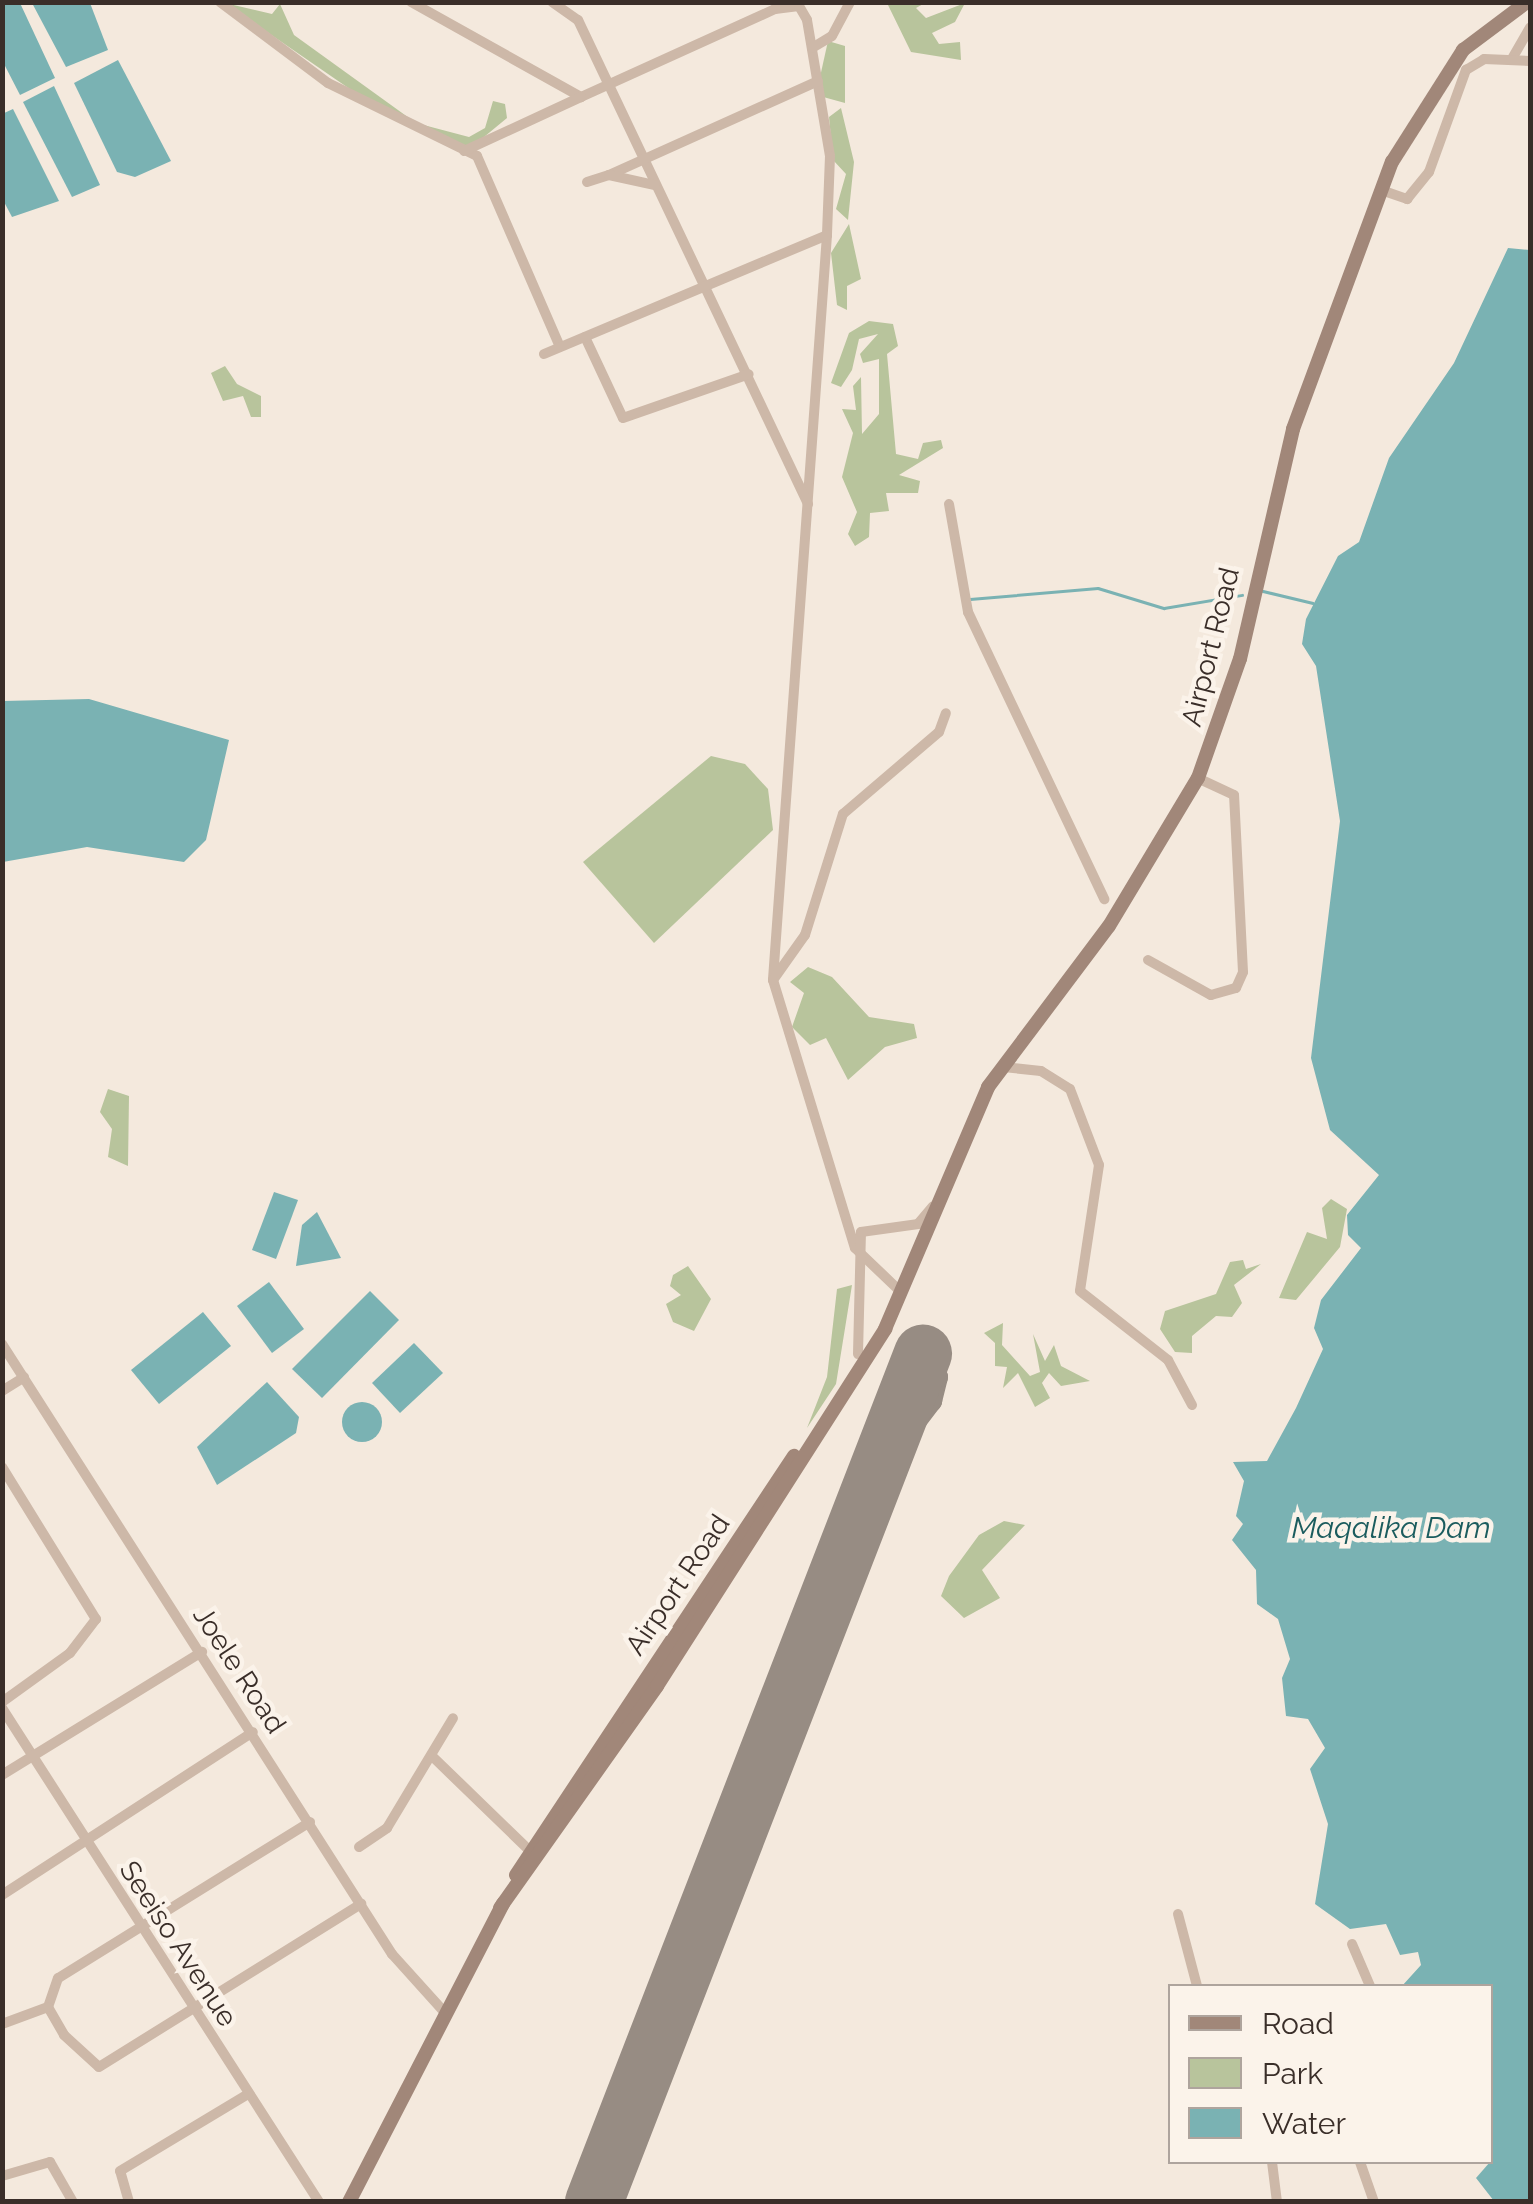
<!DOCTYPE html>
<style>
body{margin:0}
#map{position:relative;width:1533px;height:2204px;overflow:hidden;background:#f4e9dd;font-family:Raleway,sans-serif}
div>[style]{position:absolute}
.green>*{inset:0;background:#b8c49c}
.water>*{inset:0;background:#7ab2b3}
.round{border-radius:50%}
.stream>*{height:2.5px;margin:-1.25px;padding:0 1.25px;transform-origin:1.25px;border-radius:1.25px;background:#7ab2b3}
.taxiway>*{height:22px;margin:-11px;padding:0 11px;transform-origin:11px;border-radius:11px;background:#978c83}
.runway>*{height:58px;margin:-29px;padding:0 29px;transform-origin:29px;border-radius:29px;background:#978c83}
.minor>*{height:10px;margin:-5px;padding:0 5px;transform-origin:5px;border-radius:5px;background:#cdb8a8}
.secondary>*{height:14px;margin:-7px;padding:0 7px;transform-origin:7px;border-radius:7px;background:#a18779}
span{translate:-50% -50%;white-space:nowrap;text-align:center;line-height:1.15;-webkit-text-stroke:9px #fbf3ea;paint-order:stroke}
.street-label{font-size:28px;color:#3a2e29}
.water-label{font-size:30px;color:#1b5c5e;font-style:italic}
.frame{position:absolute;inset:0;border:5px solid #3a2e29;pointer-events:none}
.legend{position:absolute;left:1168px;top:1984px;width:325px;height:180px;box-sizing:border-box;background:#fbf3ea;border:2px solid #aea49d;margin:0;padding:12px 18px;list-style:none;font-size:30px;color:#3a2e29}
.legend li{display:flex;align-items:center;gap:20px;height:50px}
.legend b{width:50px;border:2px solid #aea49d}
</style>
<div id="map">
<div class="green">
<i style="clip-path:polygon(225px 3px,272px 14px,280px 4px,294px 35px,416px 123px,469px 137px,485px 128px,493px 101px,505px 104px,507px 118px,467px 151px,373px 105px)"></i>
<i style="clip-path:polygon(887px 3px,925px 3px,916px 8px,926px 18px,965px 3px,955px 22px,932px 33px,939px 44px,960px 42px,961px 60px,911px 52px)"></i>
<i style="clip-path:polygon(828px 41px,845px 46px,845px 103px,816px 95px)"></i>
<i style="clip-path:polygon(841px 108px,854px 162px,848px 220px,836px 209px,846px 174px,833px 160px,829px 117px)"></i>
<i style="clip-path:polygon(849px 224px,861px 279px,847px 286px,847px 310px,837px 305px,831px 253px)"></i>
<i style="clip-path:polygon(869px 321px,893px 324px,898px 346px,887px 354px,896px 454px,918px 459px,923px 443px,941px 440px,943px 448px,899px 475px,920px 481px,918px 493px,886px 493px,889px 511px,870px 513px,869px 537px,855px 546px,848px 534px,857px 512px,842px 477px,853px 433px,842px 409px,856px 410px,853px 386px,861px 377px,862px 434px,879px 414px,879px 359px,863px 363px,860px 354px,878px 334px,859px 339px,852px 370px,841px 387px,831px 383px,849px 333px)"></i>
<i style="clip-path:polygon(225px 366px,237px 384px,261px 396px,261px 417px,251px 417px,243px 396px,223px 401px,211px 373px)"></i>
<i style="clip-path:polygon(711px 756px,745px 764px,768px 789px,773px 830px,654px 943px,583px 862px)"></i>
<i style="clip-path:polygon(808px 967px,832px 977px,869px 1017px,914px 1024px,917px 1038px,885px 1047px,848px 1080px,826px 1038px,810px 1045px,792px 1027px,804px 993px,790px 982px)"></i>
<i style="clip-path:polygon(108px 1089px,129px 1096px,128px 1166px,108px 1157px,112px 1129px,100px 1112px)"></i>
<i style="clip-path:polygon(1331px 1199px,1347px 1209px,1340px 1247px,1296px 1300px,1279px 1298px,1307px 1232px,1327px 1239px,1322px 1208px)"></i>
<i style="clip-path:polygon(1243px 1260px,1246px 1269px,1261px 1264px,1234px 1285px,1242px 1303px,1232px 1317px,1216px 1316px,1192px 1336px,1192px 1353px,1175px 1352px,1160px 1329px,1165px 1311px,1216px 1294px,1230px 1262px)"></i>
<i style="clip-path:polygon(688px 1266px,711px 1299px,694px 1331px,673px 1322px,666px 1304px,681px 1295px,670px 1286px,673px 1275px)"></i>
<i style="clip-path:polygon(852px 1285px,836px 1384px,807px 1428px,827px 1377px,837px 1289px)"></i>
<i style="clip-path:polygon(1003px 1323px,1002px 1345px,1030px 1376px,1040px 1372px,1033px 1334px,1045px 1361px,1054px 1345px,1061px 1366px,1090px 1381px,1061px 1386px,1049px 1373px,1042px 1383px,1050px 1398px,1035px 1407px,1018px 1373px,1003px 1388px,1007px 1367px,995px 1366px,995px 1343px,984px 1333px)"></i>
<i style="clip-path:polygon(1004px 1521px,1025px 1525px,982px 1570px,1000px 1598px,964px 1618px,941px 1596px,949px 1576px,979px 1535px)"></i>
</div>
<div class="water">
<i style="clip-path:polygon(2px 3px,20px 3px,55px 78px,20px 95px,3px 62px)"></i>
<i style="clip-path:polygon(32px 3px,90px 3px,108px 50px,66px 67px)"></i>
<i style="clip-path:polygon(118px 60px,171px 161px,135px 177px,117px 172px,74px 83px)"></i>
<i style="clip-path:polygon(54px 86px,100px 185px,72px 197px,23px 102px)"></i>
<i style="clip-path:polygon(13px 109px,59px 201px,12px 217px,3px 200px,2px 114px)"></i>
<i style="clip-path:polygon(1508px 248px,1530px 250px,1530px 2202px,1494px 2201px,1476px 2178px,1490px 2162px,1490px 1986px,1402px 1986px,1421px 1965px,1418px 1952px,1400px 1955px,1386px 1924px,1350px 1929px,1315px 1904px,1328px 1824px,1310px 1769px,1325px 1748px,1308px 1719px,1286px 1716px,1282px 1678px,1290px 1659px,1278px 1619px,1257px 1604px,1256px 1570px,1232px 1540px,1243px 1524px,1236px 1516px,1244px 1481px,1233px 1462px,1267px 1461px,1296px 1408px,1323px 1349px,1314px 1328px,1321px 1300px,1361px 1248px,1348px 1235px,1347px 1215px,1379px 1175px,1330px 1130px,1311px 1058px,1340px 821px,1316px 666px,1302px 644px,1306px 619px,1338px 556px,1359px 542px,1389px 458px,1454px 363px)"></i>
<i style="clip-path:polygon(89px 699px,229px 740px,206px 840px,184px 862px,87px 847px,3px 862px,3px 701px)"></i>
<i style="clip-path:polygon(274px 1192px,298px 1200px,276px 1259px,252px 1250px)"></i>
<i style="clip-path:polygon(317px 1212px,341px 1258px,296px 1266px,302px 1225px)"></i>
<i style="clip-path:polygon(269px 1282px,304px 1329px,272px 1353px,237px 1306px)"></i>
<i style="clip-path:polygon(370px 1291px,399px 1320px,322px 1398px,292px 1369px)"></i>
<i style="clip-path:polygon(203px 1312px,231px 1346px,159px 1404px,131px 1370px)"></i>
<i style="clip-path:polygon(414px 1343px,443px 1373px,400px 1413px,372px 1383px)"></i>
<i style="clip-path:polygon(267px 1382px,299px 1417px,296px 1433px,217px 1485px,197px 1447px)"></i>
<i class="round" style="left:342px;top:1402px;width:40px;height:40px"></i>
</div>
<div class="stream">
<i style="left:1263px;top:591px;width:51px;rotate:13.5deg"></i>
<i style="left:970px;top:599px;width:128px;rotate:-4.9deg"></i>
<i style="left:1098px;top:588px;width:69px;rotate:16.9deg"></i>
<i style="left:1164px;top:608px;width:79px;rotate:-9.5deg"></i>
</div>
<div class="taxiway">
<i style="left:879px;top:1469px;width:86px;rotate:-52.6deg"></i>
<i style="left:931px;top:1401px;width:25px;rotate:-76deg"></i>
<i style="left:937px;top:1377px;width:19px;rotate:-125deg"></i>
<i style="left:926px;top:1361px;width:27px;rotate:160deg"></i>
<i style="left:901px;top:1370px;width:48px;rotate:92.4deg"></i>
</div>
<div class="runway">
<i style="left:594px;top:2202px;width:910px;rotate:-68.8deg"></i>
</div>
<div class="minor">
<i style="left:220px;top:2px;width:135px;rotate:36.9deg"></i>
<i style="left:328px;top:83px;width:166px;rotate:26.1deg"></i>
<i style="left:477px;top:156px;width:208px;rotate:66.5deg"></i>
<i style="left:411px;top:2px;width:195px;rotate:29.2deg"></i>
<i style="left:581px;top:97px;width:213px;rotate:-24.4deg"></i>
<i style="left:775px;top:9px;width:24px;rotate:-7deg"></i>
<i style="left:799px;top:6px;width:16px;rotate:60deg"></i>
<i style="left:807px;top:20px;width:138px;rotate:80.4deg"></i>
<i style="left:830px;top:156px;width:79px;rotate:92.2deg"></i>
<i style="left:827px;top:235px;width:747px;rotate:94.15deg"></i>
<i style="left:773px;top:980px;width:280px;rotate:73deg"></i>
<i style="left:855px;top:1248px;width:65px;rotate:43.8deg"></i>
<i style="left:552px;top:2px;width:32px;rotate:35deg"></i>
<i style="left:578px;top:20px;width:536px;rotate:64.58deg"></i>
<i style="left:812px;top:48px;width:23px;rotate:-31deg"></i>
<i style="left:832px;top:36px;width:38px;rotate:-62deg"></i>
<i style="left:1513px;top:57px;width:34px;rotate:-60deg"></i>
<i style="left:464px;top:151px;width:129px;rotate:-24.8deg"></i>
<i style="left:609px;top:175px;width:229px;rotate:-24.2deg"></i>
<i style="left:587px;top:182px;width:23px;rotate:-18deg"></i>
<i style="left:609px;top:175px;width:47px;rotate:12.3deg"></i>
<i style="left:1381px;top:190px;width:28px;rotate:19deg"></i>
<i style="left:1407px;top:199px;width:35px;rotate:-51deg"></i>
<i style="left:1429px;top:172px;width:109px;rotate:-70.1deg"></i>
<i style="left:1466px;top:70px;width:21px;rotate:-31deg"></i>
<i style="left:1484px;top:59px;width:46px;rotate:2.5deg"></i>
<i style="left:585px;top:337px;width:89px;rotate:64.9deg"></i>
<i style="left:623px;top:418px;width:133px;rotate:-19.2deg"></i>
<i style="left:544px;top:354px;width:307px;rotate:-22.8deg"></i>
<i style="left:949px;top:504px;width:110px;rotate:80deg"></i>
<i style="left:968px;top:612px;width:318px;rotate:64.6deg"></i>
<i style="left:1148px;top:960px;width:72px;rotate:29.1deg"></i>
<i style="left:1211px;top:995px;width:26px;rotate:-16deg"></i>
<i style="left:1236px;top:988px;width:17px;rotate:-66deg"></i>
<i style="left:1243px;top:972px;width:177px;rotate:-92.9deg"></i>
<i style="left:1234px;top:795px;width:40px;rotate:-155deg"></i>
<i style="left:773px;top:980px;width:55px;rotate:-54.6deg"></i>
<i style="left:805px;top:935px;width:127px;rotate:-72.6deg"></i>
<i style="left:843px;top:814px;width:126px;rotate:-40.5deg"></i>
<i style="left:939px;top:732px;width:20px;rotate:-70deg"></i>
<i style="left:1003px;top:1067px;width:38px;rotate:6deg"></i>
<i style="left:1041px;top:1071px;width:34px;rotate:32deg"></i>
<i style="left:1070px;top:1089px;width:81px;rotate:69.1deg"></i>
<i style="left:1099px;top:1165px;width:127px;rotate:98.6deg"></i>
<i style="left:1080px;top:1291px;width:112px;rotate:38.1deg"></i>
<i style="left:1168px;top:1360px;width:51px;rotate:61.9deg"></i>
<i style="left:2px;top:1344px;width:724px;rotate:57.41deg"></i>
<i style="left:392px;top:1954px;width:81px;rotate:48deg"></i>
<i style="left:858px;top:1354px;width:122px;rotate:-88.6deg"></i>
<i style="left:861px;top:1232px;width:58px;rotate:-8deg"></i>
<i style="left:918px;top:1224px;width:23px;rotate:-50deg"></i>
<i style="left:2px;top:1391px;width:26px;rotate:-32deg"></i>
<i style="left:2px;top:1467px;width:179px;rotate:58.3deg"></i>
<i style="left:96px;top:1619px;width:43px;rotate:127.4deg"></i>
<i style="left:70px;top:1653px;width:84px;rotate:144.2deg"></i>
<i style="left:2px;top:1708px;width:587px;rotate:57.31deg"></i>
<i style="left:434px;top:1758px;width:131px;rotate:44.1deg"></i>
<i style="left:2px;top:1775px;width:235px;rotate:-31.6deg"></i>
<i style="left:310px;top:1822px;width:296px;rotate:148.2deg"></i>
<i style="left:58px;top:1978px;width:31px;rotate:109deg"></i>
<i style="left:48px;top:2007px;width:32px;rotate:60deg"></i>
<i style="left:64px;top:2035px;width:47px;rotate:42.4deg"></i>
<i style="left:99px;top:2067px;width:309px;rotate:-31.9deg"></i>
<i style="left:359px;top:1847px;width:34px;rotate:-34deg"></i>
<i style="left:387px;top:1828px;width:128px;rotate:-59deg"></i>
<i style="left:2px;top:1895px;width:299px;rotate:-33deg"></i>
<i style="left:1178px;top:1914px;width:74px;rotate:75.2deg"></i>
<i style="left:1352px;top:1944px;width:46px;rotate:66.8deg"></i>
<i style="left:2px;top:2024px;width:49px;rotate:-20.3deg"></i>
<i style="left:1272px;top:2162px;width:40px;rotate:82.9deg"></i>
<i style="left:1360px;top:2162px;width:42px;rotate:70.7deg"></i>
<i style="left:2px;top:2176px;width:50px;rotate:-16.3deg"></i>
<i style="left:50px;top:2162px;width:46px;rotate:60.1deg"></i>
<i style="left:129px;top:2202px;width:32px;rotate:-106deg"></i>
<i style="left:120px;top:2171px;width:149px;rotate:-31deg"></i>
</div>
<div class="secondary">
<i style="left:516px;top:1875px;width:503px;rotate:-56.44deg"></i>
<i style="left:500px;top:1908px;width:272px;rotate:-54.7deg"></i>
<i style="left:657px;top:1686px;width:424px;rotate:-57.4deg"></i>
<i style="left:885px;top:1329px;width:263px;rotate:-66.9deg"></i>
<i style="left:988px;top:1087px;width:201px;rotate:-53.1deg"></i>
<i style="left:1109px;top:926px;width:173px;rotate:-59deg"></i>
<i style="left:1198px;top:778px;width:126px;rotate:-70.6deg"></i>
<i style="left:1240px;top:659px;width:236px;rotate:-77deg"></i>
<i style="left:1293px;top:429px;width:285px;rotate:-69.7deg"></i>
<i style="left:1392px;top:162px;width:133px;rotate:-57.6deg"></i>
<i style="left:1463px;top:50px;width:80px;rotate:-36.9deg"></i>
<i style="left:349px;top:2202px;width:336px;rotate:-62.7deg"></i>
</div>
<div class="street-label">
<span style="left:1211px;top:647px;rotate:-76deg">Airport Road</span>
<span style="left:678px;top:1585px;rotate:-56deg">Airport Road</span>
<span style="left:239px;top:1670px;rotate:57deg">Joele Road</span>
<span style="left:178px;top:1944px;rotate:57deg">Seeiso Avenue</span>
</div>
<div class="water-label">
<span style="left:1391px;top:1528px">Maqalika Dam</span>
</div>
<div class="frame"></div>
<ul class="legend">
<li><b style="height:12px;background:#a18779"></b>Road</li>
<li><b style="height:28px;background:#b8c49c"></b>Park</li>
<li><b style="height:28px;background:#7ab2b3"></b>Water</li>
</ul>
</div>
